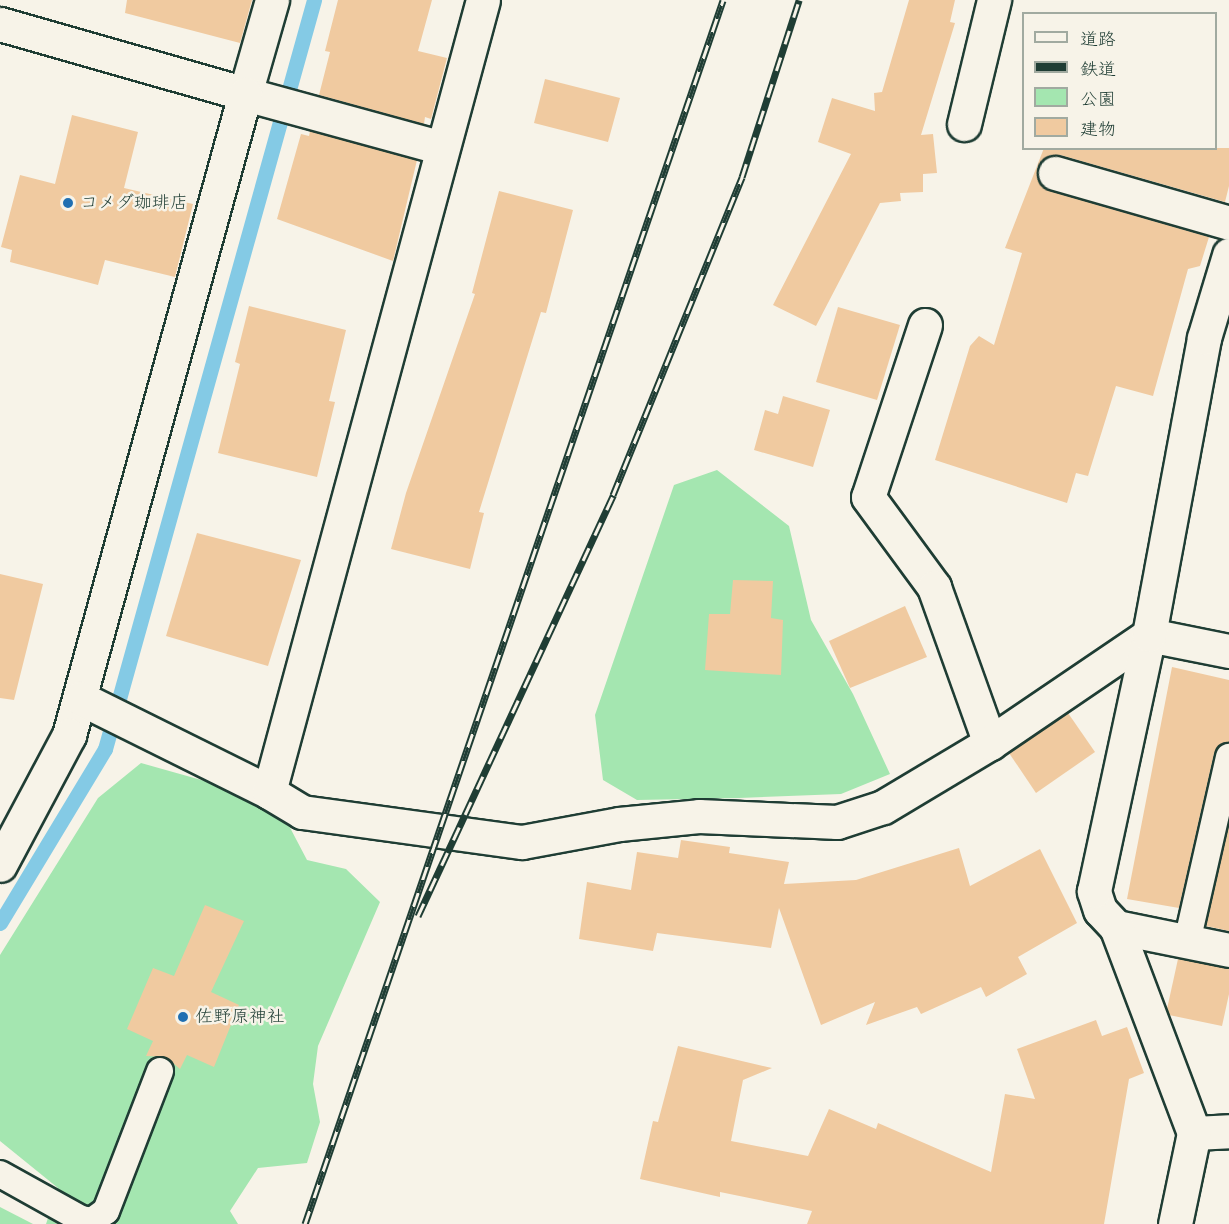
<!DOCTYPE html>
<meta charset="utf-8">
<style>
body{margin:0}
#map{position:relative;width:1229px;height:1224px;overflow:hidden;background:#f7f3e8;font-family:"Comic Neue","Klee One",sans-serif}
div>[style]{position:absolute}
.green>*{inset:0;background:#a4e6b0}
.stream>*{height:15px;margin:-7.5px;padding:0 7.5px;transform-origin:7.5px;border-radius:7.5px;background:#84cae5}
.building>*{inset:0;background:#f0caa0}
.roads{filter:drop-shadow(2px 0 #1f3d34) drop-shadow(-2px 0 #1f3d34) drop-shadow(0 2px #1f3d34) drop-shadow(0 -2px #1f3d34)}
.lane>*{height:26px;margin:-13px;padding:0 13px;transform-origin:13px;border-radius:13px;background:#f7f3e8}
.street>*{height:33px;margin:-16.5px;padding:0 16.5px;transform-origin:16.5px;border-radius:16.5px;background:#f7f3e8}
.rail>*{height:7px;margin-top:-3.5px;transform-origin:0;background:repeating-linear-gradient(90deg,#f7f3e8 0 14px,#1f3d34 0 28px);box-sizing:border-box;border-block:2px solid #1f3d34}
.dots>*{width:16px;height:16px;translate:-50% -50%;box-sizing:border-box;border:3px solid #f7f3e8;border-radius:50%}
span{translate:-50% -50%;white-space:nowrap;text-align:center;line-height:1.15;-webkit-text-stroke:5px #f7f3e8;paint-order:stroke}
.poi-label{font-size:18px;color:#1f3d34}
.left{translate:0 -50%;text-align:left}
.legend{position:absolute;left:1022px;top:12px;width:195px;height:138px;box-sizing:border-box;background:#f7f3e8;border:2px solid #a1aaa0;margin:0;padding:8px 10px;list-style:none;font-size:18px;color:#1f3d34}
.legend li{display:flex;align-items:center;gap:12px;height:30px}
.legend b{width:30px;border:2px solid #a1aaa0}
</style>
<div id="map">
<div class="green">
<i style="clip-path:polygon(717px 470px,789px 526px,811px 620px,853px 694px,890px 774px,841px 794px,739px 798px,637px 800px,603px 780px,595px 715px,674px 485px)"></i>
<i style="clip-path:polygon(141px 763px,219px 785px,286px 820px,307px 860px,346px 869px,380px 902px,318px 1046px,313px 1084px,320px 1122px,307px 1163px,258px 1168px,230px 1211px,238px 1224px,46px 1224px,58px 1188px,0 1141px,0 955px,98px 798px)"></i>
<i style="clip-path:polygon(0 1207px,33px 1224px,0 1224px)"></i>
</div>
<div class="stream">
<i style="left:0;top:923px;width:203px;rotate:-58.9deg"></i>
<i style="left:105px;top:749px;width:778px;rotate:-74.41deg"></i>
</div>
<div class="building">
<i style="clip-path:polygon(127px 0,252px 0,240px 43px,125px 13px)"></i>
<i style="clip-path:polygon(338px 0,432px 0,418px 51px,447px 58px,431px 119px,425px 117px,424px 124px,319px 95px,330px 52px,325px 51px)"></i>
<i style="clip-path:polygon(909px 0,955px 0,950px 22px,955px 23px,921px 135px,933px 134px,937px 173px,923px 174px,923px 192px,900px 193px,901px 201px,880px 203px,816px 326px,773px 305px,851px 154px,818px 142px,832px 98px,875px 111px,874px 93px,882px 92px)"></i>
<i style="clip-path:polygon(545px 79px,620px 98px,608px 142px,534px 123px)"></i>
<i style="clip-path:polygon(72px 115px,138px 132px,124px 188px,193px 204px,175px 277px,105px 260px,98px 285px,10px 262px,12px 250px,1px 247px,20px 175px,55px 184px)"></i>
<i style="clip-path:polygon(310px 131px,417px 160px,393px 261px,277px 219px,301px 134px,309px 136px)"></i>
<i style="clip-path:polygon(1044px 148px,1229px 148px,1229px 186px,1225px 202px,1060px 155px,1050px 155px,1037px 167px,1037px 178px,1050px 191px,1209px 237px,1200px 266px,1188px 269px,1153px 396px,1116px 386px,1088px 476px,1076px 473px,1067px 503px,935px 460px,970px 346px,979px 336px,994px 345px,1022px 253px,1005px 248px)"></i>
<i style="clip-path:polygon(499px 191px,573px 210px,546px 313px,541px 312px,479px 512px,484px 513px,470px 569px,391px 549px,406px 493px,475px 294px,472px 293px)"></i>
<i style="clip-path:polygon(249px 306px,346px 330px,329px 401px,335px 402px,317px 477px,218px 453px,240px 364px,235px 362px)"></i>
<i style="clip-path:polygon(838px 307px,900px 325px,877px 400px,816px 382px)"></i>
<i style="clip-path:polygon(783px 396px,830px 410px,813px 467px,754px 450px,765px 410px,778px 414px)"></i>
<i style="clip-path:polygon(197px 533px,301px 560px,268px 666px,166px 636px)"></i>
<i style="clip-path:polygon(0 574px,43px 584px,14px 700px,0 698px)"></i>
<i style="clip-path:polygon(733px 580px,773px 581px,771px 618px,783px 620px,781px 675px,705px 670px,709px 614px,730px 614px)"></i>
<i style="clip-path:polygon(905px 606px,927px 657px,850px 688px,829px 641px)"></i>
<i style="clip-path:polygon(1172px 667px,1229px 680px,1229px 742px,1218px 746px,1214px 754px,1179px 908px,1127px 899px)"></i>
<i style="clip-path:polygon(1068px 713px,1095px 752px,1036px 793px,1009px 753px)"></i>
<i style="clip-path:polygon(1229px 825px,1229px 931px,1206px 926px)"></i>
<i style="clip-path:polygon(681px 840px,730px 847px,729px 853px,789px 862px,784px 884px,856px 880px,959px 848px,970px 886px,1040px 849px,1077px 923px,1018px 957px,1027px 974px,986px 997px,981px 987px,921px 1014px,917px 1007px,866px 1025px,875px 1002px,821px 1025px,779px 908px,771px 948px,657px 933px,653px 951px,579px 939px,587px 882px,631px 890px,637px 852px,678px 858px)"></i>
<i style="clip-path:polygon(205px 905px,244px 921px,211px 992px,239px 1005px,214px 1067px,187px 1055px,180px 1069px,166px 1057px,146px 1056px,153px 1041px,127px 1029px,153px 968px,174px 976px)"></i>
<i style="clip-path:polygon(1178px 959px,1229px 968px,1229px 994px,1222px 1026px,1169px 1015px,1167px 1009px)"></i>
<i style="clip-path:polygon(1096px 1020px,1102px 1036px,1127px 1027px,1144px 1073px,1129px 1079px,1104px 1224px,807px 1224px,812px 1211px,720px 1192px,720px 1197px,640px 1179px,653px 1121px,658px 1122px,678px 1046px,772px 1068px,743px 1080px,731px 1141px,808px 1156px,829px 1109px,876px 1129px,878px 1123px,991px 1172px,1005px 1094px,1035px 1099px,1017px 1049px)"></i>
</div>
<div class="roads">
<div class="lane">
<i style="left:1187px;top:942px;width:190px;rotate:-77.2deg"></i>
<i style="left:0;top:1174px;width:93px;rotate:29.1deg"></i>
<i style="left:81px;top:1219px;width:11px;rotate:10deg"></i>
<i style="left:92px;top:1221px;width:17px;rotate:-36deg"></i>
<i style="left:106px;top:1211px;width:150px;rotate:-68.9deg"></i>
</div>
<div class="street">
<i style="left:272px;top:0;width:98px;rotate:106deg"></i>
<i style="left:245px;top:94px;width:204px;rotate:15.3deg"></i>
<i style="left:0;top:24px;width:255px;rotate:15.9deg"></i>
<i style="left:245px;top:94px;width:665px;rotate:105.35deg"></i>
<i style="left:69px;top:735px;width:147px;rotate:118deg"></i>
<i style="left:964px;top:124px;width:128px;rotate:-76.4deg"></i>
<i style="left:1055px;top:173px;width:181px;rotate:16deg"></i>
<i style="left:925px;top:325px;width:181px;rotate:108.3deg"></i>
<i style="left:868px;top:497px;width:112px;rotate:53.7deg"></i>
<i style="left:934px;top:587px;width:166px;rotate:70.3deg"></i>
<i style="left:80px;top:698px;width:211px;rotate:26.4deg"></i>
<i style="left:269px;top:792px;width:820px;rotate:-74.88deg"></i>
<i style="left:269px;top:792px;width:39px;rotate:31deg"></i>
<i style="left:302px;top:812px;width:222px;rotate:7.8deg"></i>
<i style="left:522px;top:842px;width:99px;rotate:-10.5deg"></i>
<i style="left:619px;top:824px;width:80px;rotate:-5.7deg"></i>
<i style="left:699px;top:816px;width:138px;rotate:2.5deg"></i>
<i style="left:837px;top:822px;width:48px;rotate:-18.1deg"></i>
<i style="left:883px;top:807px;width:125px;rotate:-30.9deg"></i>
<i style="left:990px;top:743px;width:192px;rotate:-34.2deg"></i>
<i style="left:1149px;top:635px;width:82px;rotate:11.3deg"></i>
<i style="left:1116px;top:927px;width:115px;rotate:11.5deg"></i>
<i style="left:1194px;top:1133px;width:35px;rotate:-3deg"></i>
<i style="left:1175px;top:1224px;width:93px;rotate:-78.2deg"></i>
<i style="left:1194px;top:1133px;width:220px;rotate:-110.7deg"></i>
<i style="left:1116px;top:927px;width:23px;rotate:-133deg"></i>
<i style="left:1100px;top:910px;width:20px;rotate:-108deg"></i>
<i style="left:1094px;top:891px;width:262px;rotate:-77.9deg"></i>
<i style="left:1149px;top:635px;width:302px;rotate:-79.5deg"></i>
<i style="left:1204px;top:338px;width:87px;rotate:-73.2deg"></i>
</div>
</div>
<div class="rail">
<i style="left:418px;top:916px;width:464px;rotate:-65.1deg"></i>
<i style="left:613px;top:495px;width:343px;rotate:-67.9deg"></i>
<i style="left:742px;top:177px;width:186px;rotate:-72.1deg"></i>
<i style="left:305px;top:1224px;width:1293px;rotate:-71.14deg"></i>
</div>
<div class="dots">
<i style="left:68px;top:203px;background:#1f6fb2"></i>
<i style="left:183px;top:1017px;background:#1f6fb2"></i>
</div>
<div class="poi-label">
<span class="left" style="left:80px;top:203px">コメダ珈琲店</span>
<span class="left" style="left:195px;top:1017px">佐野原神社</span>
</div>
<ul class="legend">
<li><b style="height:8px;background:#f7f3e8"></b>道路</li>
<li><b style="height:8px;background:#1f3d34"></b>鉄道</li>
<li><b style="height:16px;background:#a4e6b0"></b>公園</li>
<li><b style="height:16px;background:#f0caa0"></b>建物</li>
</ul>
</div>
